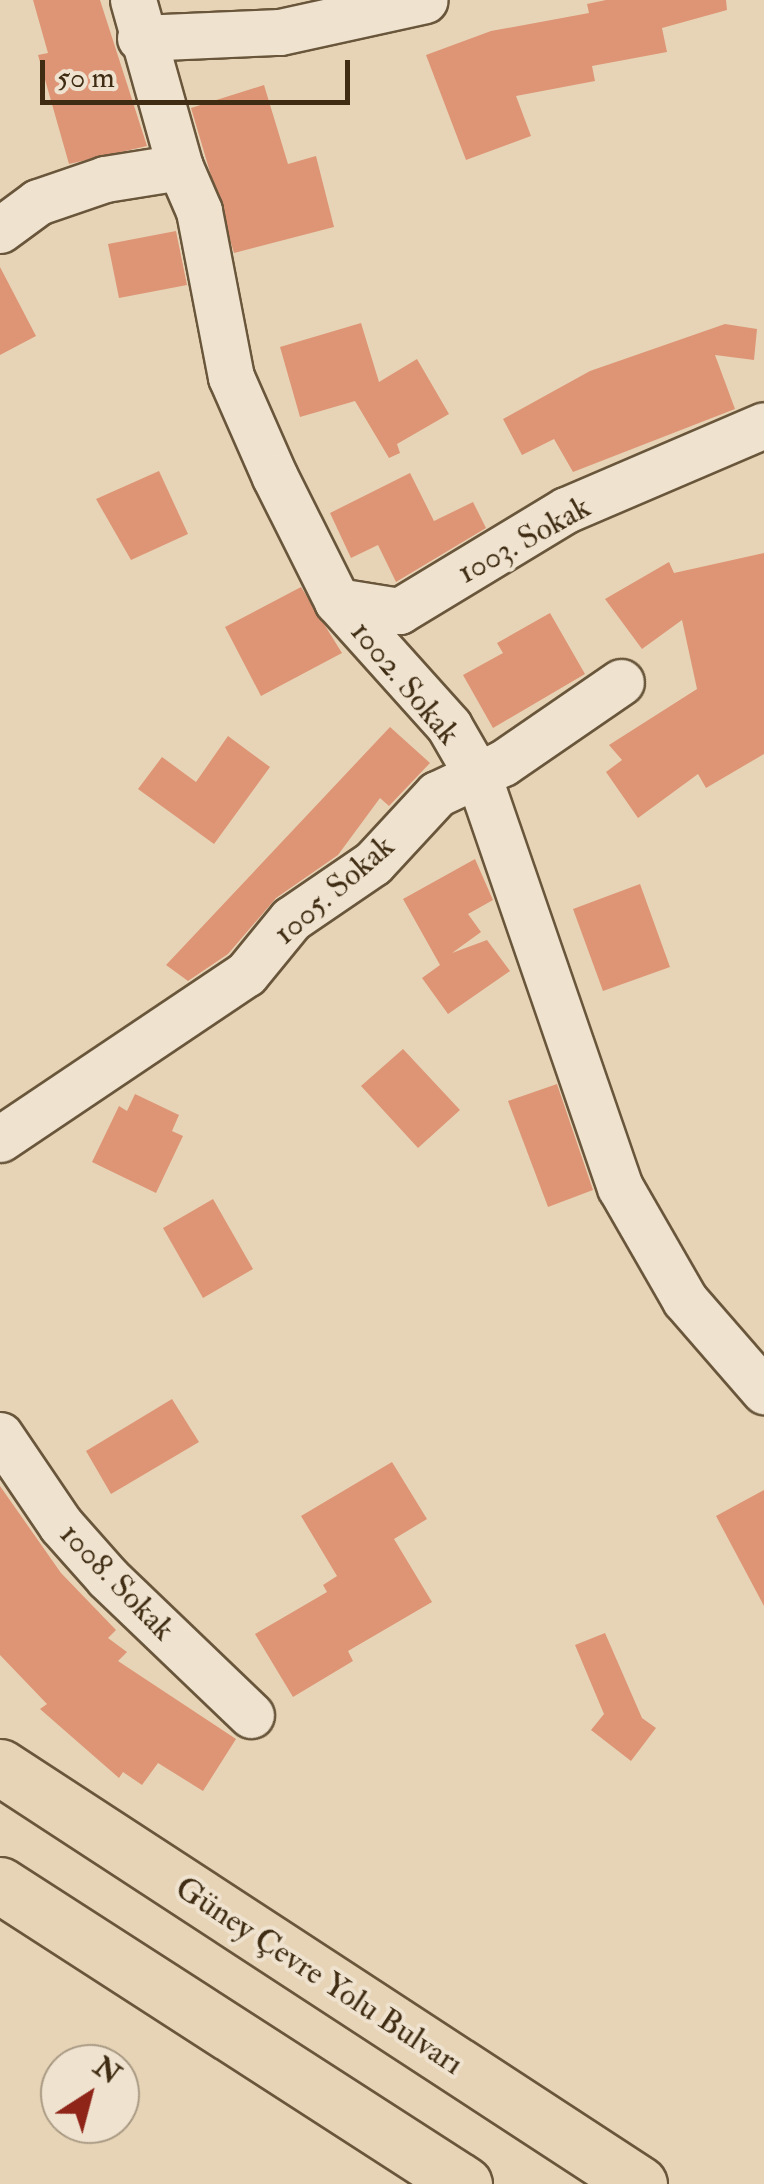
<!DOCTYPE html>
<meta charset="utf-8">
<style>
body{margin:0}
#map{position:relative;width:764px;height:2184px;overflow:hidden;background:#e7d4b6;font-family:"IM FELL Double Pica",serif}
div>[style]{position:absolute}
.building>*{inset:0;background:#dd9576}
.roads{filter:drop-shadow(2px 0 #69563b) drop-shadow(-2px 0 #69563b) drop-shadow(0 2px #69563b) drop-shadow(0 -2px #69563b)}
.minor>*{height:45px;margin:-22.5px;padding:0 22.5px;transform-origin:22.5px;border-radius:22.5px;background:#efe3d0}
.highway>*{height:55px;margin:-27.5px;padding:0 27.5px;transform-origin:27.5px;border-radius:27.5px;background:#e7d4b6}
span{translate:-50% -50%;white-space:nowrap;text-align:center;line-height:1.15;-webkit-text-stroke:8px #efe3d0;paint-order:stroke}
.street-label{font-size:32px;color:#3f2c12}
.north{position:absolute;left:40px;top:2044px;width:100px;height:100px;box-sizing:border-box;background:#efe3d0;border:2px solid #a99a84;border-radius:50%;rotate:36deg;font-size:28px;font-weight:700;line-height:40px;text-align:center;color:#3f2c12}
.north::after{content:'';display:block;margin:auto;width:35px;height:45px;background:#8f2418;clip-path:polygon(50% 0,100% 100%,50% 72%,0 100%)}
.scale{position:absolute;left:40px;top:60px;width:310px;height:45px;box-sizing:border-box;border:5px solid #3f2c12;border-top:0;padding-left:12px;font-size:30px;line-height:35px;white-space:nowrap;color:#3f2c12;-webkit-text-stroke:8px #efe3d0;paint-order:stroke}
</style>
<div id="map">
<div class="building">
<i style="clip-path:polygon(33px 0,100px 0,147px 146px,69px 164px,38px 55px,48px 53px)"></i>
<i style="clip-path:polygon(606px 0,726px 0,727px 10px,662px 28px,667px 52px,592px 66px,595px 81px,516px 96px,531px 136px,466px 160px,426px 55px,491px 31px,589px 13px,587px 4px)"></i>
<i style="clip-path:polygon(264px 85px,288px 164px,316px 156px,334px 227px,234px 253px,191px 108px)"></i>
<i style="clip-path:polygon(176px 231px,187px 285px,119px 298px,108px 244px)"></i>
<i style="clip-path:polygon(0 267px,36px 336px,0 355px)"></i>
<i style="clip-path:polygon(361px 323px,379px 382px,417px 359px,449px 414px,397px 444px,400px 453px,389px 458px,355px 401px,300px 417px,280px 347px)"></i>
<i style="clip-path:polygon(725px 324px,757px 329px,754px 360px,715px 355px,735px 409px,573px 472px,554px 439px,522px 455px,503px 419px,590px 371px)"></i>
<i style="clip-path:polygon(159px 471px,188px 534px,131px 560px,96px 499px)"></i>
<i style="clip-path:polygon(410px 473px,434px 521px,473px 502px,486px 528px,396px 582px,378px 545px,351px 558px,330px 513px)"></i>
<i style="clip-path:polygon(764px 553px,764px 754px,706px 788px,698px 774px,638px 818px,606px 772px,622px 760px,609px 745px,697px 689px,682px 620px,642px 649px,605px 599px,669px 562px,674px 573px)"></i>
<i style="clip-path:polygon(301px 587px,342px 653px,261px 696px,225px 627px)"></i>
<i style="clip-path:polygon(550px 613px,585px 674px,493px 728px,463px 675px,503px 653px,497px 643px)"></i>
<i style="clip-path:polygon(390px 727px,430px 763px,389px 806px,380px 798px,338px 855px,276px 898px,228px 954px,188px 981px,166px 965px)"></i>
<i style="clip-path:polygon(228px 736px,270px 767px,214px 844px,138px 789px,162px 757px,196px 782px)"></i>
<i style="clip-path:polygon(475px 859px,493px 900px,468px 914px,481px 932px,452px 953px,487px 940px,510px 971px,448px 1014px,422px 978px,440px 965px,403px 899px)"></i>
<i style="clip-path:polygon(640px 884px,670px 967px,603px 991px,573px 909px)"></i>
<i style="clip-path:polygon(403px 1049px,460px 1110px,418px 1148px,361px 1086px)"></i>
<i style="clip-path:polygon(557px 1084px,593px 1190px,548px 1207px,508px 1101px)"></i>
<i style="clip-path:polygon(135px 1094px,179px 1115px,172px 1131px,183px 1136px,156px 1193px,92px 1162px,119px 1106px,127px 1111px)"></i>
<i style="clip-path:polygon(213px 1199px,253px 1269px,203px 1298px,163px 1228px)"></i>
<i style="clip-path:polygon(172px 1399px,199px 1442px,111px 1494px,86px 1451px)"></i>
<i style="clip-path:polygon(392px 1462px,427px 1519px,394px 1539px,432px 1602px,348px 1651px,353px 1661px,293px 1697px,255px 1634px,327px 1592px,323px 1585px,337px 1576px,301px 1516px)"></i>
<i style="clip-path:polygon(0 1486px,61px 1573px,116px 1630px,108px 1638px,127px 1652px,118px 1661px,236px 1739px,203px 1791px,158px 1763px,142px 1785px,123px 1772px,119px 1778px,40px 1709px,47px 1704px,0 1655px)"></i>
<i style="clip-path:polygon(764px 1490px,764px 1606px,716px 1516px)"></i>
<i style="clip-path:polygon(605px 1633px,642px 1718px,656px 1728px,631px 1761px,591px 1730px,604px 1714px,575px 1645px)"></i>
</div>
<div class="roads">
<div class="minor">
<i style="left:133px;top:0;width:173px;rotate:74.3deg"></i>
<i style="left:180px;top:167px;width:48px;rotate:66.6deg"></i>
<i style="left:199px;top:211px;width:169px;rotate:79.1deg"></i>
<i style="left:231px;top:377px;width:109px;rotate:66.3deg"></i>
<i style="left:275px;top:477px;width:139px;rotate:63.4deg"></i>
<i style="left:337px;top:601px;width:168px;rotate:48.1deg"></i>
<i style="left:449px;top:726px;width:60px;rotate:60deg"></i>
<i style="left:479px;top:778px;width:433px;rotate:71deg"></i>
<i style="left:620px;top:1187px;width:130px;rotate:60.1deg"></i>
<i style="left:685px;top:1300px;width:121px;rotate:49deg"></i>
<i style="left:140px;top:38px;width:140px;rotate:-2.5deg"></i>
<i style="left:280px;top:32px;width:148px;rotate:-12.4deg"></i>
<i style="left:0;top:230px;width:47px;rotate:-36.4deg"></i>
<i style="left:38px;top:202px;width:71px;rotate:-18.9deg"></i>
<i style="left:105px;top:179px;width:76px;rotate:-9.1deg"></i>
<i style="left:337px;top:601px;width:63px;rotate:9.2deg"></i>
<i style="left:399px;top:611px;width:195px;rotate:-31.2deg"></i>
<i style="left:566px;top:510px;width:215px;rotate:-23.2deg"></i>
<i style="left:0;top:1139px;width:296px;rotate:-33.9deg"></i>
<i style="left:246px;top:974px;width:71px;rotate:-50.7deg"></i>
<i style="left:291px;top:919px;width:99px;rotate:-34.3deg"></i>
<i style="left:373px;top:863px;width:94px;rotate:-47.2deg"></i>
<i style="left:437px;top:794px;width:73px;rotate:-25.2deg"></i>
<i style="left:503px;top:763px;width:143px;rotate:-34.5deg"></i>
<i style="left:0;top:1435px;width:109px;rotate:55.9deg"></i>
<i style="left:61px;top:1525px;width:71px;rotate:48.4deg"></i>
<i style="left:108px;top:1578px;width:198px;rotate:43.8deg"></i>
</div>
<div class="highway">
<i style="left:0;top:1767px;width:763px;rotate:33.13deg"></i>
<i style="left:0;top:1885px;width:552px;rotate:32.8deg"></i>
</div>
</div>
<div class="street-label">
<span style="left:524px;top:540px;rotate:-29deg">1003. Sokak</span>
<span style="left:405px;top:683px;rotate:50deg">1002. Sokak</span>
<span style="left:334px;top:890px;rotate:-41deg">1005. Sokak</span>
<span style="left:117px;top:1582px;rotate:46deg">1008. Sokak</span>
<span style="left:319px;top:1976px;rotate:33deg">Güney Çevre Yolu Bulvarı</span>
</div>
<div class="north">N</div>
<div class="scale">50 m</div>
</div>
